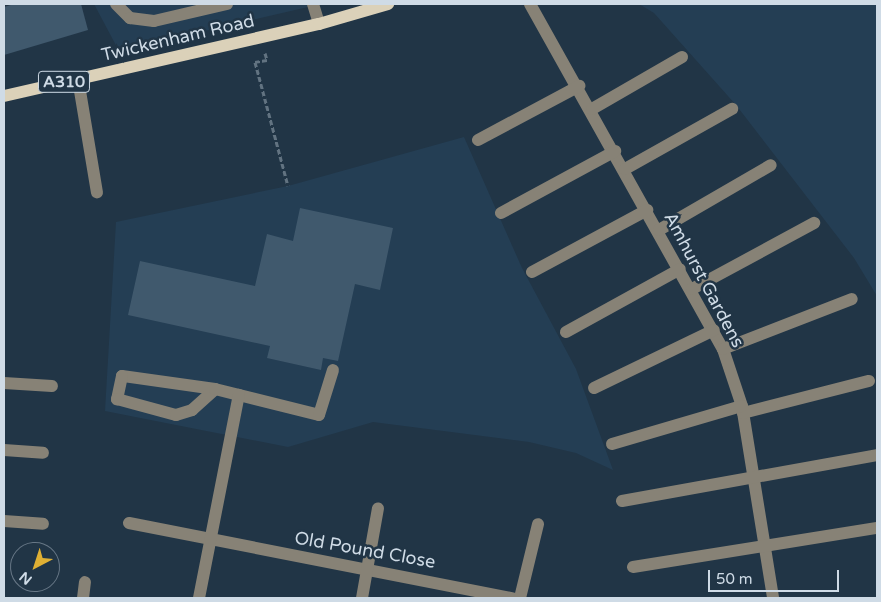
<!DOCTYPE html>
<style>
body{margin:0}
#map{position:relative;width:881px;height:602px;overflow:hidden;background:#213546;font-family:"Varela Round",sans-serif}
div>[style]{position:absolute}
.built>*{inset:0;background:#243e54}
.building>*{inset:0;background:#40596d}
.path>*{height:3px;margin-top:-1.5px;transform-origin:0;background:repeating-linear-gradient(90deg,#627381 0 5px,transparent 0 7.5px)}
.minor>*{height:12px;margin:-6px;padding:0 6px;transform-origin:6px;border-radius:6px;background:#878276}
.major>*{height:12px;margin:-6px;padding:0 6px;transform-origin:6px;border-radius:6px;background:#dbd1b9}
span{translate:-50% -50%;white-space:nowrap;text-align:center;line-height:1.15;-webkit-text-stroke:5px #213546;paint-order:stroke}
.shield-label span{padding:1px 4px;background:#213546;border:1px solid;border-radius:4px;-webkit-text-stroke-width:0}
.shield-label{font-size:16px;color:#cfdbe6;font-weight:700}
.street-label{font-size:18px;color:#cfdbe6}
.frame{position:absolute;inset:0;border:5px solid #cfdbe6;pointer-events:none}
.north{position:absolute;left:10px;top:542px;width:50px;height:50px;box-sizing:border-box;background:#213546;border:1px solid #677786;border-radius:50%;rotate:220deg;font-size:14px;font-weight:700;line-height:20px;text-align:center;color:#cfdbe6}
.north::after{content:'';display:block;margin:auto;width:18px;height:22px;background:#dfb034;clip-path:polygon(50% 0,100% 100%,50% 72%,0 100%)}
.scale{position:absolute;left:708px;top:570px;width:131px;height:22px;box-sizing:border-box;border:2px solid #cfdbe6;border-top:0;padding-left:6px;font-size:15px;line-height:18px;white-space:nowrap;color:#cfdbe6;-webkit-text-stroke:4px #213546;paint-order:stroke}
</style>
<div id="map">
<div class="built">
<i style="clip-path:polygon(94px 4px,321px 4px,119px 51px)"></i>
<i style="clip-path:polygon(639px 4px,877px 4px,877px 296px,854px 258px,736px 105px,654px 13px)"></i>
<i style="clip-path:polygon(464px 137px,522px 268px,576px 369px,613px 470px,576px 453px,529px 442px,373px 422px,288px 447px,105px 411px,116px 222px,288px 186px)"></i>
</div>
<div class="building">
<i style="clip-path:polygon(14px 4px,81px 4px,88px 30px,4px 55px,4px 7px)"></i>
<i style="clip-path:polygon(300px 208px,393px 228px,380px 290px,355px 284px,338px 361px,323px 358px,321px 370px,267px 358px,270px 346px,128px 315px,140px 261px,255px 286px,267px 234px,293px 241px)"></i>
</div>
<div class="path">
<i style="left:265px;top:53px;width:7px;rotate:74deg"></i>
<i style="left:267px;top:60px;width:12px;rotate:171deg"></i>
<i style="left:255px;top:62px;width:128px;rotate:75.1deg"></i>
</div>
<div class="minor">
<i style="left:116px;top:4px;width:20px;rotate:45deg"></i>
<i style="left:130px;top:18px;width:24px;rotate:7deg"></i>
<i style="left:154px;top:21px;width:75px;rotate:-13.1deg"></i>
<i style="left:313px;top:4px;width:21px;rotate:73deg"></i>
<i style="left:530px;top:4px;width:395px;rotate:60.8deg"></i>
<i style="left:723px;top:349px;width:60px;rotate:71.6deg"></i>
<i style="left:742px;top:406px;width:194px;rotate:80.8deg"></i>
<i style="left:78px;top:79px;width:115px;rotate:80.5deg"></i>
<i style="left:592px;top:109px;width:104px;rotate:-30deg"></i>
<i style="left:478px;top:140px;width:115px;rotate:-28.1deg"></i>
<i style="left:625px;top:169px;width:123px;rotate:-29.3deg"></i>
<i style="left:501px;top:213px;width:130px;rotate:-28.5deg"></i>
<i style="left:659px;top:230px;width:129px;rotate:-30.1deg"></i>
<i style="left:532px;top:272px;width:131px;rotate:-28.3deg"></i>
<i style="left:692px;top:289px;width:139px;rotate:-28.4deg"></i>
<i style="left:566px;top:332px;width:130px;rotate:-28.9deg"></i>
<i style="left:723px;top:349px;width:138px;rotate:-21.2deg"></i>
<i style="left:4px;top:383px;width:48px;rotate:3.6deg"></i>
<i style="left:594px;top:388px;width:133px;rotate:-25.8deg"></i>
<i style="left:215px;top:389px;width:94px;rotate:-172deg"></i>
<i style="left:122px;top:376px;width:24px;rotate:102deg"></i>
<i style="left:117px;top:399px;width:61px;rotate:15.2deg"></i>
<i style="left:176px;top:415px;width:17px;rotate:-17deg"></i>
<i style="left:192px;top:410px;width:31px;rotate:-42deg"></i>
<i style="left:215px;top:389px;width:107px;rotate:14deg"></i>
<i style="left:319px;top:415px;width:47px;rotate:-72.7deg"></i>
<i style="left:743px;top:413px;width:130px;rotate:-14.3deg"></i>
<i style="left:612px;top:444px;width:135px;rotate:-16.3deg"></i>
<i style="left:4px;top:450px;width:39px;rotate:4deg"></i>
<i style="left:622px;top:501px;width:259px;rotate:-10.2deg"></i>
<i style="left:4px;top:521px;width:39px;rotate:4deg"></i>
<i style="left:129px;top:523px;width:391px;rotate:11.1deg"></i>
<i style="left:633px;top:567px;width:247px;rotate:-9.1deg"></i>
<i style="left:83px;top:598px;width:16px;rotate:-83deg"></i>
<i style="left:199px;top:598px;width:207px;rotate:-78.9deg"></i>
<i style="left:362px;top:598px;width:91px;rotate:-79.9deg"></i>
<i style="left:520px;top:598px;width:76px;rotate:-76.3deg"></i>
</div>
<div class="major">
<i style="left:4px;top:96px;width:323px;rotate:-12.9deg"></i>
<i style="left:319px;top:24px;width:72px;rotate:-16.2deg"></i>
</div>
<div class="shield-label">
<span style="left:64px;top:82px">A310</span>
</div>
<div class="street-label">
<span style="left:178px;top:38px;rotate:-13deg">Twickenham Road</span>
<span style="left:704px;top:280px;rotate:62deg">Amhurst Gardens</span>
<span style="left:365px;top:550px;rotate:10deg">Old Pound Close</span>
</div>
<div class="frame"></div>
<div class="north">N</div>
<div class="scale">50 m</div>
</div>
